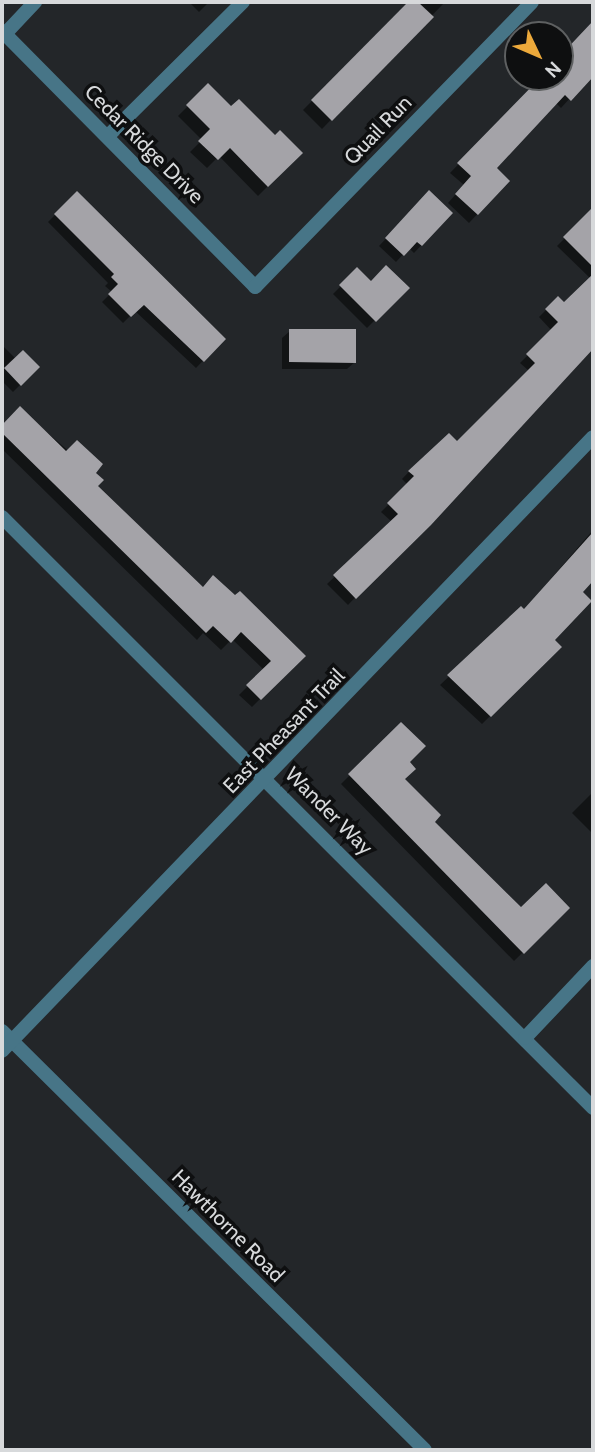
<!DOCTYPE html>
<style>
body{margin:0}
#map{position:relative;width:595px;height:1452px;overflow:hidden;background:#232629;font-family:Cabin,sans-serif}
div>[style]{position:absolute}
.shadow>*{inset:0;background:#0007}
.building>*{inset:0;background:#a4a3a8}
.service>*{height:14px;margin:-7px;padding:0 7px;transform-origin:7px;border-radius:7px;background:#477587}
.minor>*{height:14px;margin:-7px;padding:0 7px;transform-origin:7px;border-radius:7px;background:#477587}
span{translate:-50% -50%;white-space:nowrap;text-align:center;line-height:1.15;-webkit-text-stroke:7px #0e0f10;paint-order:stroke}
.street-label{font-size:21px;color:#d7d9db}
.frame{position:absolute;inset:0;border:4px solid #d7d9db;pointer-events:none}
.north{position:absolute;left:504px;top:21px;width:70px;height:70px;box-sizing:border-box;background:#0e0f10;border:2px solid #5e6061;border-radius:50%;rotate:134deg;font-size:19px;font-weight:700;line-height:28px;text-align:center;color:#d7d9db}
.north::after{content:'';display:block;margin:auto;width:24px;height:32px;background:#eca93b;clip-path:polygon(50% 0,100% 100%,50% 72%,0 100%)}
</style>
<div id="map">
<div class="shadow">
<i style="clip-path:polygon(189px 2px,209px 2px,199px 12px)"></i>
<i style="clip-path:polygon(410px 2px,445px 2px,322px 129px,303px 110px)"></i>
<i style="clip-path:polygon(593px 24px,593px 73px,561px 108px,556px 103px,494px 168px,508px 181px,469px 223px,448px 203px,464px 185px,450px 173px,542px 77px,560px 77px,560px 59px)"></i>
<i style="clip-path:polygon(208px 86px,231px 108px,301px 153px,258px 196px,219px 156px,207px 168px,190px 152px,202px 140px,178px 116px)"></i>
<i style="clip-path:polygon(77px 193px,224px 339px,196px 368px,135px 311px,123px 323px,102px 302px,112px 292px,105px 286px,108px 283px,48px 222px)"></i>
<i style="clip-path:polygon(429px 193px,451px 214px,414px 253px,409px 248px,396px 262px,379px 246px)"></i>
<i style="clip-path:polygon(591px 212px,593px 348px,348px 605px,327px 584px,392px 522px,381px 512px,408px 485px,402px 479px,423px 457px,457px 443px,529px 371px,520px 363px,552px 331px,539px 317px,558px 298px,564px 304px,591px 279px,557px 246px)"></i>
<i style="clip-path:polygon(357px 270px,371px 283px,407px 288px,367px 328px,333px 294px)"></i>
<i style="clip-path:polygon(290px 331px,355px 362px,347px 369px,282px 369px,282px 338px)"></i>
<i style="clip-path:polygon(2px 345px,16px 359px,38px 367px,13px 392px,2px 381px)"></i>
<i style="clip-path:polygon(20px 409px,94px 473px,96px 486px,202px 589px,303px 656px,252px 707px,239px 695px,264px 670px,232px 639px,221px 650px,203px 633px,197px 640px,2px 449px,2px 427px)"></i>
<i style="clip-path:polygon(593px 530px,593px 579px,580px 592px,553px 640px,560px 647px,482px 724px,440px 685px,521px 608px,523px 611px)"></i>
<i style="clip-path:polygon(401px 724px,403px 779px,433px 822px,521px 910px,568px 908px,514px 961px,341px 784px)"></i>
<i style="clip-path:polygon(593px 792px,593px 834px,572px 813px)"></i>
</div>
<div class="building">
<i style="clip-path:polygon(408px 2px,418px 2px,434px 17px,332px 121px,311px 100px)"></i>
<i style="clip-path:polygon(593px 21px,593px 77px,571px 101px,565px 95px,497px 168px,510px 181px,478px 215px,455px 194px,471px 176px,457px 163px,541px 77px,560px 77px,560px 56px)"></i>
<i style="clip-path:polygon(208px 83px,231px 106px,239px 99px,275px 135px,280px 130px,303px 153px,268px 187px,230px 148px,218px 160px,198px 141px,210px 129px,186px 105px)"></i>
<i style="clip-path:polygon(429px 190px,453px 213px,422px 246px,417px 242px,404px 256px,385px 238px)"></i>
<i style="clip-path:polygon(77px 191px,226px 339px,204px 362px,144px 305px,131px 317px,108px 294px,118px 284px,111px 277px,114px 274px,54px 214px)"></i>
<i style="clip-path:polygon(593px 207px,593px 267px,563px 237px)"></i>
<i style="clip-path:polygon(386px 265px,410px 288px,376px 322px,339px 285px,357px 267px,371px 281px)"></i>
<i style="clip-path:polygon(593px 274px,593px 349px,431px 525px,356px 599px,333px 575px,398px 514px,387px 503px,414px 476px,408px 471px,449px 433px,457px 441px,535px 363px,526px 354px,558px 322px,545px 309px,558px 296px,564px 302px)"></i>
<i style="clip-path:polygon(289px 329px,356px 329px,356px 363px,289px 362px)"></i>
<i style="clip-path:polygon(23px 350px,40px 367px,21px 386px,4px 368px)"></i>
<i style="clip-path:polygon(20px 406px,66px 451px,77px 440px,103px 464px,96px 473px,104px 480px,98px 486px,203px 587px,213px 575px,235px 595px,240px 591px,306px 656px,261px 700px,246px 685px,271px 661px,241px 632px,231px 643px,213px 626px,206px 633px,2px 433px,2px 425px)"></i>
<i style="clip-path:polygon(593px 532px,593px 581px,583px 592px,592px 601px,555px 640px,562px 647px,491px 717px,447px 675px,521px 606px,524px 609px)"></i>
<i style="clip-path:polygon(401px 722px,426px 746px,410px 762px,416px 769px,405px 779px,441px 815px,435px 822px,521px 907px,546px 883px,570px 908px,524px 954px,348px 774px)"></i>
</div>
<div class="service">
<i style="left:5px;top:34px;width:44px;rotate:-46.8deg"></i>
<i style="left:108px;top:136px;width:190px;rotate:-44.8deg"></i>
</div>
<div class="minor">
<i style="left:2px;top:31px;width:360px;rotate:45.3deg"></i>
<i style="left:255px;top:287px;width:397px;rotate:-45.8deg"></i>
<i style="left:2px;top:517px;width:836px;rotate:45deg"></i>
<i style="left:2px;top:1031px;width:595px;rotate:44.73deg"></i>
<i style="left:525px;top:1038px;width:99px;rotate:-46.6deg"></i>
<i style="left:2px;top:1051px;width:852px;rotate:-46.09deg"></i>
</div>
<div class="street-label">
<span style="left:378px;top:130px;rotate:-46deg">Quail Run</span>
<span style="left:144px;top:144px;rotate:45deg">Cedar Ridge Drive</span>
<span style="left:284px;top:731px;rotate:-46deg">East Pheasant Trail</span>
<span style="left:329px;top:811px;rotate:45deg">Wander Way</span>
<span style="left:228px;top:1226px;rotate:45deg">Hawthorne Road</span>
</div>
<div class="frame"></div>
<div class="north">N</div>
</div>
